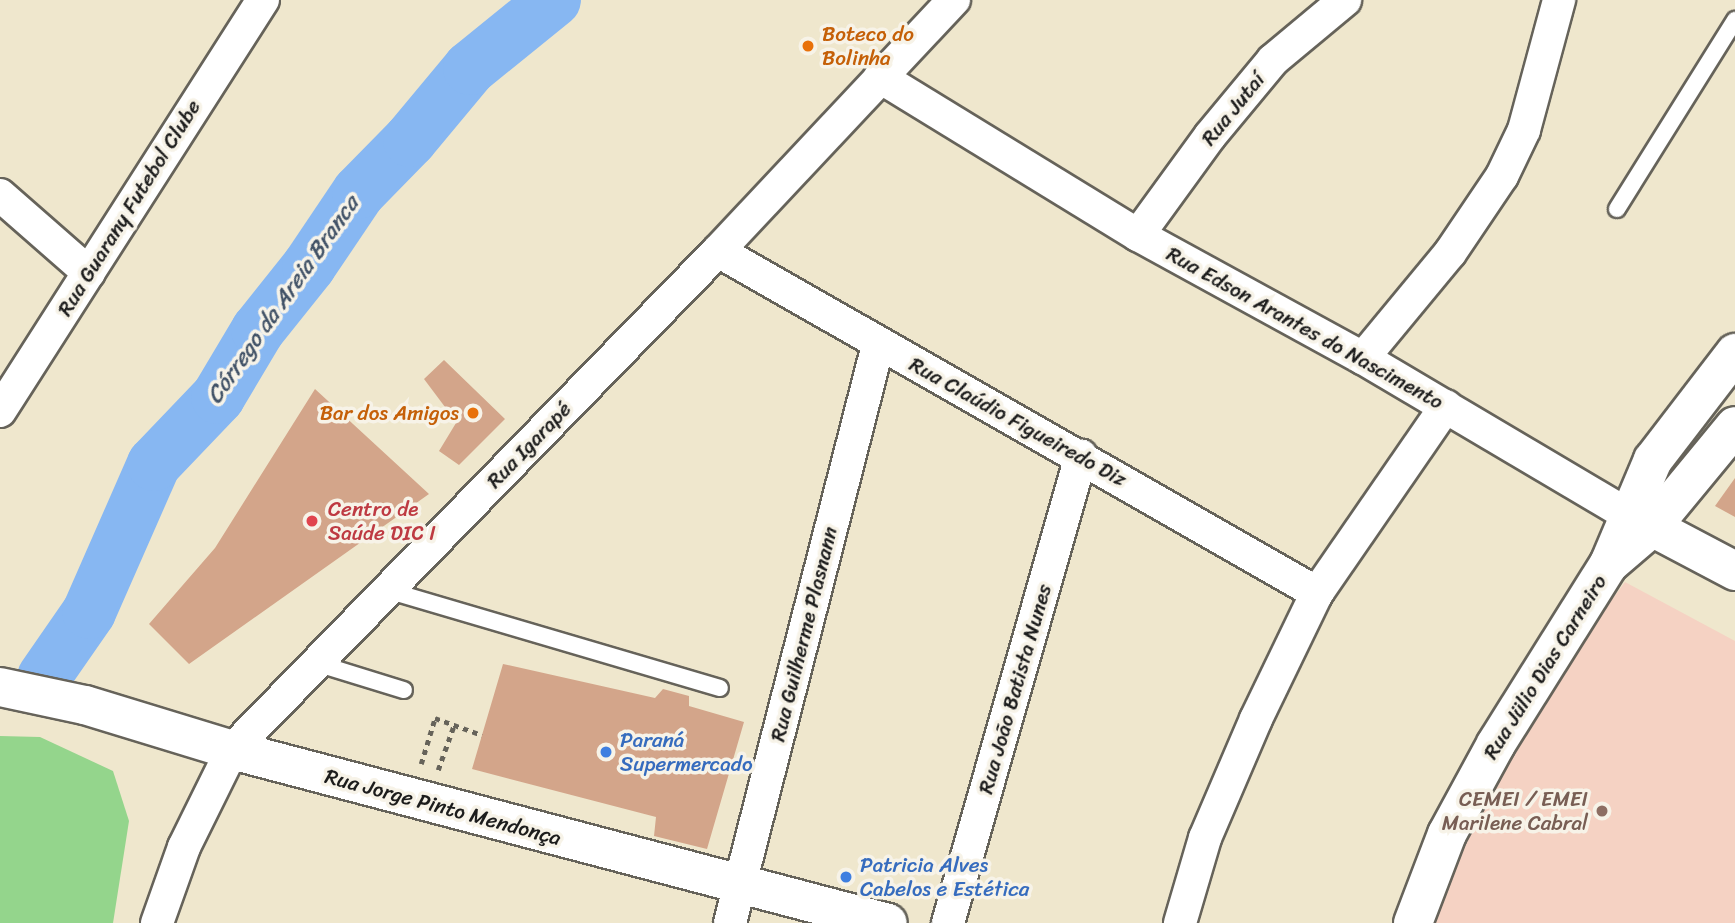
<!DOCTYPE html>
<meta charset="utf-8">
<style>
body{margin:0}
#map{position:relative;width:1735px;height:923px;overflow:hidden;background:#efe7cd;font-family:Sriracha,sans-serif}
div>[style]{position:absolute}
.built>*{inset:0;background:#f5d2c3}
.green>*{inset:0;background:#94d58c}
.river>*{height:54px;margin:-27px;padding:0 27px;transform-origin:27px;border-radius:27px;background:#87b7f2}
.building>*{inset:0;background:#d3a58a}
.path>*{height:4.5px;margin-top:-2.25px;transform-origin:0;background:repeating-linear-gradient(90deg,#66635a 0 5px,transparent 0 10px)}
.roads{filter:drop-shadow(2px 0 #66635a) drop-shadow(-2px 0 #66635a) drop-shadow(0 2px #66635a) drop-shadow(0 -2px #66635a)}
.lane>*{height:16px;margin:-8px;padding:0 8px;transform-origin:8px;border-radius:8px;background:#fff}
.street>*{height:32px;margin:-16px;padding:0 16px;transform-origin:16px;border-radius:16px;background:#fff}
.secondary>*{height:38px;margin:-19px;padding:0 19px;transform-origin:19px;border-radius:19px;background:#fff}
.dots>*{width:19px;height:19px;translate:-50% -50%;box-sizing:border-box;border:4px solid #f7f3e8;border-radius:50%}
span{translate:-50% -50%;white-space:nowrap;text-align:center;line-height:1.15;-webkit-text-stroke:7px #f7f3e8;paint-order:stroke}
.food-label{font-size:21px;color:#c56008}
.left{translate:0 -50%;text-align:left}
.right{translate:-100% -50%;text-align:right}
.street-label{font-size:21px;color:#1c1c1c}
.health-label{font-size:21px;color:#be3a42}
.shop-label{font-size:21px;color:#366cbe}
.education-label{font-size:21px;color:#785e54}
.water-label{font-size:23px;color:#415267;font-style:italic}
</style>
<div id="map">
<div class="built">
<i style="clip-path:polygon(1625px 582px,1735px 641px,1735px 923px,1423px 923px,1501px 749px)"></i>
</div>
<div class="green">
<i style="clip-path:polygon(0 736px,40px 737px,113px 771px,129px 821px,113px 923px,0 923px)"></i>
</div>
<div class="river">
<i style="left:44px;top:677px;width:79px;rotate:-55.3deg"></i>
<i style="left:89px;top:612px;width:162px;rotate:-66.3deg"></i>
<i style="left:154px;top:464px;width:93px;rotate:-46.3deg"></i>
<i style="left:218px;top:397px;width:78px;rotate:-59.2deg"></i>
<i style="left:258px;top:330px;width:82px;rotate:-51.4deg"></i>
<i style="left:309px;top:266px;width:89px;rotate:-56deg"></i>
<i style="left:359px;top:192px;width:73px;rotate:-45.6deg"></i>
<i style="left:410px;top:140px;width:94px;rotate:-50.2deg"></i>
<i style="left:470px;top:68px;width:108px;rotate:-39deg"></i>
</div>
<div class="building">
<i style="clip-path:polygon(444px 360px,505px 419px,459px 465px,439px 451px,456px 423px,445px 415px,448px 411px,424px 379px)"></i>
<i style="clip-path:polygon(315px 389px,429px 494px,189px 664px,149px 624px,215px 548px)"></i>
<i style="clip-path:polygon(1735px 478px,1735px 517px,1715px 506px)"></i>
<i style="clip-path:polygon(503px 664px,655px 698px,663px 689px,689px 696px,689px 706px,744px 722px,707px 849px,654px 836px,656px 817px,472px 769px)"></i>
</div>
<div class="path">
<i style="left:421px;top:764px;width:48px;rotate:-73.1deg"></i>
<i style="left:435px;top:718px;width:50px;rotate:19.9deg"></i>
<i style="left:438px;top:770px;width:48px;rotate:-70.4deg"></i>
</div>
<div class="roads">
<div class="lane">
<i style="left:1617px;top:209px;width:223px;rotate:-58deg"></i>
<i style="left:387px;top:590px;width:347px;rotate:16.4deg"></i>
<i style="left:316px;top:663px;width:92px;rotate:17.1deg"></i>
</div>
<div class="street">
<i style="left:880px;top:77px;width:303px;rotate:31.5deg"></i>
<i style="left:1138px;top:235px;width:256px;rotate:28.7deg"></i>
<i style="left:1363px;top:358px;width:307px;rotate:30.6deg"></i>
<i style="left:0;top:195px;width:118px;rotate:41.2deg"></i>
<i style="left:1138px;top:235px;width:122px;rotate:-54deg"></i>
<i style="left:1210px;top:136px;width:99px;rotate:-50.3deg"></i>
<i style="left:1273px;top:60px;width:94px;rotate:-39.8deg"></i>
<i style="left:718px;top:251px;width:690px;rotate:29.72deg"></i>
<i style="left:1363px;top:358px;width:136px;rotate:-50.4deg"></i>
<i style="left:1450px;top:253px;width:93px;rotate:-56deg"></i>
<i style="left:1502px;top:176px;width:51px;rotate:-64.4deg"></i>
<i style="left:1524px;top:130px;width:135px;rotate:-74.9deg"></i>
<i style="left:0;top:411px;width:488px;rotate:-57.4deg"></i>
<i style="left:157px;top:923px;width:81px;rotate:-70.4deg"></i>
<i style="left:184px;top:847px;width:108px;rotate:-63.7deg"></i>
<i style="left:232px;top:750px;width:697px;rotate:-45.76deg"></i>
<i style="left:718px;top:251px;width:345px;rotate:-46.8deg"></i>
<i style="left:730px;top:923px;width:597px;rotate:-75.64deg"></i>
<i style="left:948px;top:923px;width:486px;rotate:-74.1deg"></i>
<i style="left:1180px;top:923px;width:89px;rotate:-73.6deg"></i>
<i style="left:1205px;top:838px;width:129px;rotate:-66.8deg"></i>
<i style="left:1256px;top:719px;width:140px;rotate:-64.2deg"></i>
<i style="left:1317px;top:593px;width:227px;rotate:-55.4deg"></i>
</div>
<div class="secondary">
<i style="left:1629px;top:515px;width:120px;rotate:27.8deg"></i>
<i style="left:1609px;top:564px;width:55px;rotate:-40.6deg"></i>
<i style="left:1651px;top:528px;width:132px;rotate:-50.5deg"></i>
<i style="left:0;top:687px;width:87px;rotate:12deg"></i>
<i style="left:85px;top:705px;width:154px;rotate:17deg"></i>
<i style="left:232px;top:750px;width:678px;rotate:14.77deg"></i>
<i style="left:1413px;top:923px;width:95px;rotate:-69.1deg"></i>
<i style="left:1447px;top:834px;width:102px;rotate:-61.4deg"></i>
<i style="left:1496px;top:744px;width:213px;rotate:-57.9deg"></i>
<i style="left:1609px;top:564px;width:113px;rotate:-67.1deg"></i>
<i style="left:1653px;top:460px;width:135px;rotate:-52.5deg"></i>
</div>
</div>
<div class="dots">
<i style="left:808px;top:46px;background:#e8710a"></i>
<i style="left:473px;top:413px;background:#e8710a"></i>
<i style="left:312px;top:521px;background:#e0444e"></i>
<i style="left:606px;top:752px;background:#3f7fe0"></i>
<i style="left:1602px;top:811px;background:#8d6e63"></i>
<i style="left:846px;top:877px;background:#3f7fe0"></i>
</div>
<div class="food-label">
<span class="left" style="left:822px;top:46px">Boteco do<br>Bolinha</span>
<span class="right" style="left:459px;top:413px">Bar dos Amigos</span>
</div>
<div class="street-label">
<span style="left:1233px;top:109px;rotate:-51deg">Rua Jutaí</span>
<span style="left:129px;top:208px;rotate:-58deg">Rua Guarany Futebol Clube</span>
<span style="left:1305px;top:328px;rotate:29deg">Rua Edson Arantes do Nascimento</span>
<span style="left:1018px;top:422px;rotate:29deg">Rua Claúdio Figueiredo Diz</span>
<span style="left:529px;top:445px;rotate:-46deg">Rua Igarapé</span>
<span style="left:804px;top:634px;rotate:-76deg">Rua Guilherme Plasnann</span>
<span style="left:1545px;top:667px;rotate:-58deg">Rua Jülio Dias Carneiro</span>
<span style="left:1015px;top:689px;rotate:-74deg">Rua João Batista Nunes</span>
<span style="left:443px;top:807px;rotate:15deg">Rua Jorge Pinto Mendonça</span>
</div>
<div class="health-label">
<span class="left" style="left:328px;top:521px">Centro de<br>Saúde DIC I</span>
</div>
<div class="shop-label">
<span class="left" style="left:620px;top:752px">Paraná<br>Supermercado</span>
<span class="left" style="left:860px;top:877px">Patricia Alves<br>Cabelos e Estética</span>
</div>
<div class="education-label">
<span class="right" style="left:1588px;top:811px">CEMEI / EMEI<br>Marilene Cabral</span>
</div>
<div class="water-label">
<span style="left:283px;top:300px;rotate:-55deg">Córrego da Areia Branca</span>
</div>
</div>
